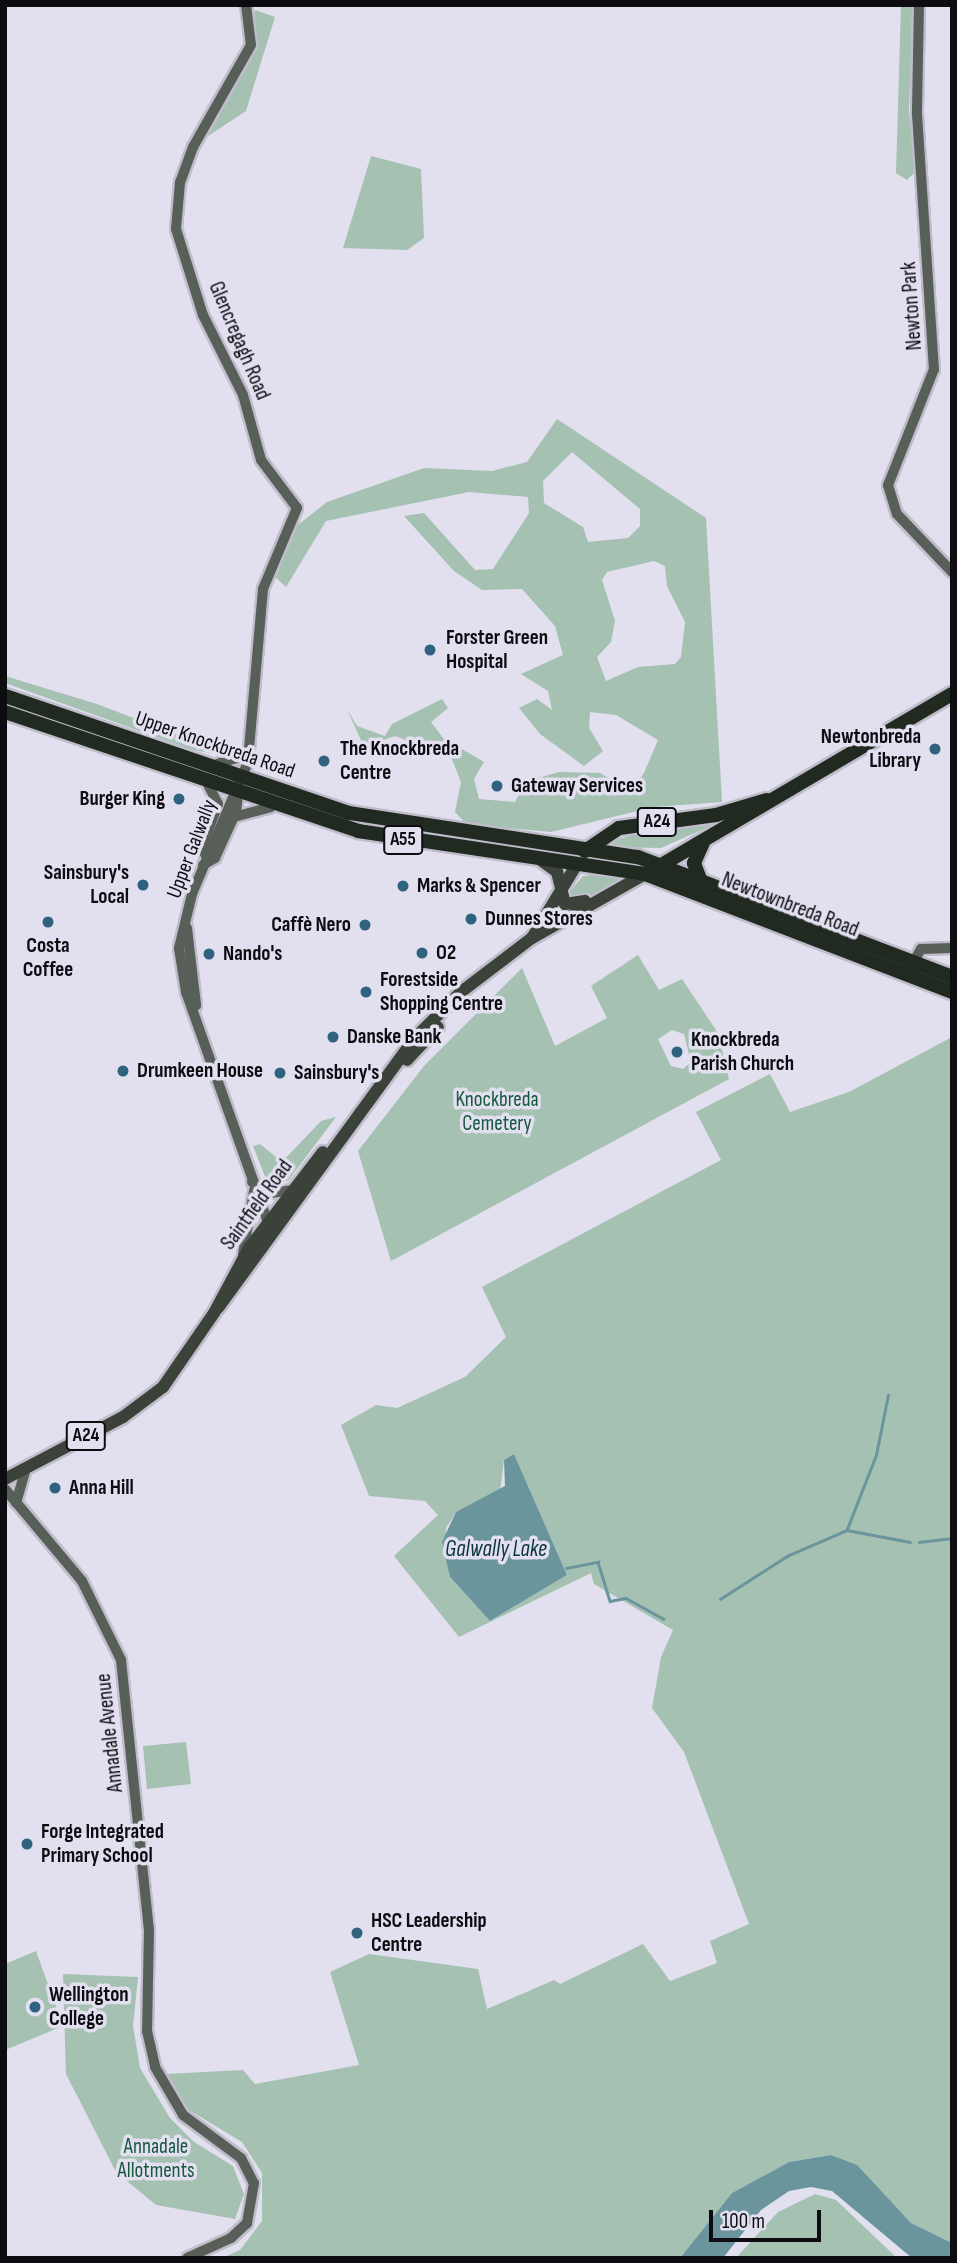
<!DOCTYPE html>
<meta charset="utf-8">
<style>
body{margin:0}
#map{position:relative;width:957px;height:2263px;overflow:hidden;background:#e2dfef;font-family:"Sofia Sans Condensed",sans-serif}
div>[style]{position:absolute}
.green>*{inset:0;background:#a4c1b2}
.water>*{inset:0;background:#6b959d}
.stream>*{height:2.5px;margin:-1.25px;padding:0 1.25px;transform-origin:1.25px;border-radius:1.25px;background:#6b959d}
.roads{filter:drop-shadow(2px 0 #c0bdcb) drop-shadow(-2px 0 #c0bdcb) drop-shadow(0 2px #c0bdcb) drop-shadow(0 -2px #c0bdcb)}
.secondary>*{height:10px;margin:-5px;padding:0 5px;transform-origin:5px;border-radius:5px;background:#585f58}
.primary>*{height:12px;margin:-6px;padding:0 6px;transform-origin:6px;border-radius:6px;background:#3a423a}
.highway>*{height:14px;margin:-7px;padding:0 7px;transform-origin:7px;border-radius:7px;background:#212a21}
.dots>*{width:19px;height:19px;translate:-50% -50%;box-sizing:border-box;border:4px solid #e2dfef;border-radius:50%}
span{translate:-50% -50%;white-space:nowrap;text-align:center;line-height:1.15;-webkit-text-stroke:7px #e2dfef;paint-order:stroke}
.shield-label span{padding:2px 5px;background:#e2dfef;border:2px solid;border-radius:5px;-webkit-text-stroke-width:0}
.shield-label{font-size:19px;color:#0c0c11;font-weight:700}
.street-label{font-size:21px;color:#0c0c11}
.poi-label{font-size:21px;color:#0c0c11;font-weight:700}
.left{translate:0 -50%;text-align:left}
.right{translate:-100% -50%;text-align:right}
.park-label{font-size:21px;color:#16573e}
.water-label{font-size:23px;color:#0b353c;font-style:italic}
.frame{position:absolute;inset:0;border:7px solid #0c0c11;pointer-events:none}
.scale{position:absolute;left:709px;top:2210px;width:112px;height:32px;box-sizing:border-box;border:4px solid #0c0c11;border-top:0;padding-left:9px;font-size:21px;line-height:24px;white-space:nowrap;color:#0c0c11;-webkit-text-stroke:5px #e2dfef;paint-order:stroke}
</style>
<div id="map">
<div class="green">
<i style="clip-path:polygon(901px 5px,913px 5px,909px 110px,915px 172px,907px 180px,896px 173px)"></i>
<i style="clip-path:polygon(255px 10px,275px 17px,246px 111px,199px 142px,248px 60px)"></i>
<i style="clip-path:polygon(371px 156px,421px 169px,424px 238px,407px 250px,343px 248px)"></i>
<i style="clip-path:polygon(evenodd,557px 419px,706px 518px,722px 802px,654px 807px,551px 832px,466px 824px,455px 812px,461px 782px,451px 757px,395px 736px,364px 747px,347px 709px,357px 726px,385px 736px,392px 724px,442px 699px,448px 708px,431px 722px,443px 738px,484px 762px,474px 779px,479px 799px,515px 802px,525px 782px,559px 772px,600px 773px,631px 791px,644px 773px,658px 740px,616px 715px,590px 712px,589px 728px,603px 751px,584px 766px,540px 734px,519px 708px,537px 699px,552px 710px,548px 691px,521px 674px,563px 655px,555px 626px,522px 589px,482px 590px,454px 571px,404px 516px,424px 513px,475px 570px,493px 569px,529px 513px,528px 497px,469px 492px,326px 521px,286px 587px,273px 575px,294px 528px,327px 502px,424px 468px,492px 471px,527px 462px,557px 419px,572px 452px,640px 509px,640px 526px,628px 538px,588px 542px,583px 527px,544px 503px,543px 481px,572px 452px,557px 419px,654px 561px,665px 566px,667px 586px,685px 622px,681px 657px,675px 664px,638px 667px,606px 681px,597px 657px,611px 642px,615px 621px,602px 580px,607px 572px,654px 561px)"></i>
<i style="clip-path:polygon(5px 676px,97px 704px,235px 757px,193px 750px,5px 683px)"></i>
<i style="clip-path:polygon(717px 823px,661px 848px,596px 847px,632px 835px)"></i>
<i style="clip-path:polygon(583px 876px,601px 874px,627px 877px,577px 903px,567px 895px)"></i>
<i style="clip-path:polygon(evenodd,638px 955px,659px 990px,682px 979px,718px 1033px,729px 1079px,391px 1261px,358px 1151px,424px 1066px,522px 968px,555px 1046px,607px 1018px,591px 986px,638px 955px,672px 1030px,684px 1034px,691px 1062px,683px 1069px,671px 1066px,658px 1039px,672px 1030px)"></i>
<i style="clip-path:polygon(evenodd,952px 1037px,952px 2243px,911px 2223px,857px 2166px,831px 2155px,789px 2162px,732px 2193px,680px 2258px,222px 2258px,240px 2250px,262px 2221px,262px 2173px,242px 2142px,189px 2110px,166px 2074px,243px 2070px,255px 2084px,359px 2065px,330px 1972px,369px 1954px,478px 1969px,487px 2009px,554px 1980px,560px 1984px,643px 1944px,670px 1981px,717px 1963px,710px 1941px,749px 1924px,684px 1752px,652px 1708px,661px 1657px,673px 1630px,594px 1584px,591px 1573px,459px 1637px,394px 1556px,438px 1515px,425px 1501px,369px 1496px,341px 1425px,376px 1405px,397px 1408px,465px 1377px,506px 1337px,482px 1287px,721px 1160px,696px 1112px,770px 1074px,790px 1112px,849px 1092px,952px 1037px,514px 1454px,567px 1575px,490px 1621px,450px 1577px,446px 1528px,456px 1512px,500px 1492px,504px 1460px,514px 1454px)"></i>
<i style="clip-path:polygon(336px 1117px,288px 1181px,268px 1184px,253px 1146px,260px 1144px,282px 1162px,321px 1121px)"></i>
<i style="clip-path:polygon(186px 1742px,191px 1784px,147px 1789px,143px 1746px)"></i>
<i style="clip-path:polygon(36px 1951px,63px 2026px,5px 2050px,5px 1964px)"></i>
<i style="clip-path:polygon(63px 1974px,138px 1977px,133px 2026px,140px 2068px,170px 2118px,194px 2142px,233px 2166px,244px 2194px,235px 2219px,156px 2205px,116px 2172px,66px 2074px)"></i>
<i style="clip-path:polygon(815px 2194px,836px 2200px,897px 2258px,736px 2258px,778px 2212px)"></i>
</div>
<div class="water">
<i style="clip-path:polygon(514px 1454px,567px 1575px,490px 1621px,450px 1577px,442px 1542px,456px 1512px,505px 1486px,504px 1460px)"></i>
<i style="clip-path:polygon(831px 2155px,857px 2165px,911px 2223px,952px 2243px,952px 2258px,912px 2258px,832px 2191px,811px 2187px,789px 2191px,761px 2210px,723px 2258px,680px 2258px,732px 2193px,789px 2162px)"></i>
</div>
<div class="stream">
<i style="left:847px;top:1529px;width:79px;rotate:-68.6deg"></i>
<i style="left:876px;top:1455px;width:61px;rotate:-78.7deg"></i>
<i style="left:919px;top:1542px;width:33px;rotate:-7deg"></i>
<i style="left:566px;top:1568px;width:33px;rotate:-11deg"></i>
<i style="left:598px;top:1562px;width:41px;rotate:72.9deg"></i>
<i style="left:610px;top:1601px;width:16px;rotate:-11deg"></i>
<i style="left:626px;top:1598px;width:43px;rotate:28.9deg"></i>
<i style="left:720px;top:1599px;width:80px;rotate:-32.7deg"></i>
<i style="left:787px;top:1556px;width:65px;rotate:-23.4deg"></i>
<i style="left:847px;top:1530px;width:64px;rotate:10.8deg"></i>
</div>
<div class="roads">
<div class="secondary">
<i style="left:246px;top:5px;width:40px;rotate:82.9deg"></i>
<i style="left:251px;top:45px;width:117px;rotate:119.6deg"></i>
<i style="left:193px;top:147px;width:37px;rotate:110deg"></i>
<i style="left:180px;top:182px;width:47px;rotate:94.9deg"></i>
<i style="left:176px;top:229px;width:90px;rotate:72.6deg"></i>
<i style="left:203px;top:315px;width:89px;rotate:63.4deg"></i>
<i style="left:243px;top:395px;width:67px;rotate:74.5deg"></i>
<i style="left:261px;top:460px;width:60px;rotate:53.1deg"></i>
<i style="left:297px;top:508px;width:88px;rotate:112.8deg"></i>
<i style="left:263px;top:589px;width:174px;rotate:95deg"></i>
<i style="left:248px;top:762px;width:143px;rotate:113deg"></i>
<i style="left:192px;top:894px;width:56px;rotate:103.5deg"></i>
<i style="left:179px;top:948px;width:45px;rotate:81deg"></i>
<i style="left:186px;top:992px;width:251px;rotate:70.4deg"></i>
<i style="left:919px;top:5px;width:109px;rotate:91.1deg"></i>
<i style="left:917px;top:114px;width:256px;rotate:86.2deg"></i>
<i style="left:934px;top:369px;width:125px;rotate:111.6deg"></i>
<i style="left:888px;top:485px;width:30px;rotate:73deg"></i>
<i style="left:897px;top:514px;width:80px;rotate:46.5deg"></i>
<i style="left:217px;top:764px;width:34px;rotate:-17deg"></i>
<i style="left:234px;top:817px;width:38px;rotate:-15deg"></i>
<i style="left:206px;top:856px;width:10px;rotate:-114deg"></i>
<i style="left:202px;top:847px;width:46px;rotate:-69.6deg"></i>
<i style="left:218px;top:804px;width:22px;rotate:-117deg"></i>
<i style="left:203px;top:865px;width:14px;rotate:-30deg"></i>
<i style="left:215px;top:858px;width:51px;rotate:-65.5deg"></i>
<i style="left:236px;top:812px;width:24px;rotate:-83deg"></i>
<i style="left:187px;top:928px;width:78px;rotate:83.3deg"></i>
<i style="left:910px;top:968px;width:22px;rotate:-60deg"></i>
<i style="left:921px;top:949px;width:31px;rotate:-2deg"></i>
<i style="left:252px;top:1182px;width:22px;rotate:30deg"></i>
<i style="left:271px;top:1193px;width:22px;rotate:-8deg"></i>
<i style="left:243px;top:1254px;width:64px;rotate:-80.1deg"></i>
<i style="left:5px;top:1489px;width:120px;rotate:50.1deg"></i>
<i style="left:82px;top:1581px;width:88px;rotate:63.7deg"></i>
<i style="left:121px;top:1660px;width:270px;rotate:84.1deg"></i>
<i style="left:149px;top:1929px;width:102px;rotate:91.1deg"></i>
<i style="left:147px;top:2031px;width:37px;rotate:77deg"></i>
<i style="left:155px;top:2067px;width:56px;rotate:59.7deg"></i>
<i style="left:183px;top:2115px;width:72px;rotate:36.6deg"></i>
<i style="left:241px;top:2158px;width:28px;rotate:63deg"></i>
<i style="left:254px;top:2183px;width:41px;rotate:99.9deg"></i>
<i style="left:247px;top:2223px;width:22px;rotate:137deg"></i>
<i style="left:231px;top:2238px;width:48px;rotate:155.6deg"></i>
<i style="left:16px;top:1503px;width:35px;rotate:-74deg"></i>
</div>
<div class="primary">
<i style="left:542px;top:861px;width:19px;rotate:36deg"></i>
<i style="left:557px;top:872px;width:33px;rotate:76deg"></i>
<i style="left:565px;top:904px;width:20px;rotate:-9deg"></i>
<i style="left:532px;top:938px;width:87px;rotate:-58.7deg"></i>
<i style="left:407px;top:1060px;width:45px;rotate:-46.8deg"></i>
<i style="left:218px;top:1308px;width:334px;rotate:-53.9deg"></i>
<i style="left:415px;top:1038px;width:65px;rotate:-45deg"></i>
<i style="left:461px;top:992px;width:89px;rotate:-37.3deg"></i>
<i style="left:532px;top:938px;width:130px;rotate:-29.5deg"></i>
<i style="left:5px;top:1479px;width:133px;rotate:-27.7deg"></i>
<i style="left:123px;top:1417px;width:50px;rotate:-36.9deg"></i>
<i style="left:163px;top:1387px;width:90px;rotate:-55.4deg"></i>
<i style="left:214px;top:1313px;width:74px;rotate:-61.7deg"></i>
<i style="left:249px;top:1248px;width:121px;rotate:-52.4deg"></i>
</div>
<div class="highway">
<i style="left:5px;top:696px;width:363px;rotate:18.8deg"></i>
<i style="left:349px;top:813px;width:292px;rotate:8.7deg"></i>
<i style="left:638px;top:857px;width:336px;rotate:20.9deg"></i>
<i style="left:5px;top:712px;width:373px;rotate:18.6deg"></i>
<i style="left:358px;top:831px;width:290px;rotate:8.5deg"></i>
<i style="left:645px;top:874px;width:329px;rotate:21deg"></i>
<i style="left:585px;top:851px;width:41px;rotate:-34.1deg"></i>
<i style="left:619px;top:828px;width:98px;rotate:-7.6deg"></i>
<i style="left:716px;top:815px;width:53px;rotate:-16.4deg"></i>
<i style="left:658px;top:867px;width:341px;rotate:-30.5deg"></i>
<i style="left:700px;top:879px;width:17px;rotate:-111deg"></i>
<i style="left:694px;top:863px;width:22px;rotate:-66deg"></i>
</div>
</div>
<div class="dots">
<i style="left:430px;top:650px;background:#2f627f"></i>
<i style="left:935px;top:749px;background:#2f627f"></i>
<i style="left:324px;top:761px;background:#2f627f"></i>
<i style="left:497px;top:786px;background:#2f627f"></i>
<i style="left:179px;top:799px;background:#2f627f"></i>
<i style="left:143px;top:885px;background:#2f627f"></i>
<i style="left:403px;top:886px;background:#2f627f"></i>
<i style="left:471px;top:919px;background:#2f627f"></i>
<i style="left:48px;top:922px;background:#2f627f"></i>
<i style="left:365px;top:925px;background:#2f627f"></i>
<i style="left:422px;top:953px;background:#2f627f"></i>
<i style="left:209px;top:954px;background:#2f627f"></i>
<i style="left:366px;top:992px;background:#2f627f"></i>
<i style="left:333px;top:1037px;background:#2f627f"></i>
<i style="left:677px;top:1052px;background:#2f627f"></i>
<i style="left:123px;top:1071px;background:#2f627f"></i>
<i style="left:280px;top:1073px;background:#2f627f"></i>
<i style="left:55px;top:1488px;background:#2f627f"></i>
<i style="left:27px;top:1844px;background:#2f627f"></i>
<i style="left:357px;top:1933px;background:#2f627f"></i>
<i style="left:35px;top:2007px;background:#2f627f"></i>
</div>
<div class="shield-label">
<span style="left:657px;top:822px">A24</span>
<span style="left:403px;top:840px">A55</span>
<span style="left:86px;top:1436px">A24</span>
</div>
<div class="street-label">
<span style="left:912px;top:306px;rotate:-94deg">Newton Park</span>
<span style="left:239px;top:341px;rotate:67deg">Glencregagh Road</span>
<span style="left:215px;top:745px;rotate:19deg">Upper Knockbreda Road</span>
<span style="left:192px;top:849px;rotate:-69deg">Upper Galwally</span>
<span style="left:790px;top:905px;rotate:21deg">Newtownbreda Road</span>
<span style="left:257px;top:1205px;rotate:-54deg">Saintfield Road</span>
<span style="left:110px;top:1733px;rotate:-96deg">Annadale Avenue</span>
</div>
<div class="poi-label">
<span class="left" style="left:446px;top:650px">Forster Green<br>Hospital</span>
<span class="right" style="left:921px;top:749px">Newtonbreda<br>Library</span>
<span class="left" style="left:340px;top:761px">The Knockbreda<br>Centre</span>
<span class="left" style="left:511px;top:786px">Gateway Services</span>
<span class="right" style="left:165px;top:799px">Burger King</span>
<span class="right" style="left:129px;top:885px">Sainsbury's<br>Local</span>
<span class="left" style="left:417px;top:886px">Marks &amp; Spencer</span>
<span class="left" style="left:485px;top:919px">Dunnes Stores</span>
<span class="right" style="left:351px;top:925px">Caffè Nero</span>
<span style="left:48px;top:958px">Costa<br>Coffee</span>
<span class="left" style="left:436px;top:953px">O2</span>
<span class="left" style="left:223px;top:954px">Nando's</span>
<span class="left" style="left:380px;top:992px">Forestside<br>Shopping Centre</span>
<span class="left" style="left:347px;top:1037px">Danske Bank</span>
<span class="left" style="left:691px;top:1052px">Knockbreda<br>Parish Church</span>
<span class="left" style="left:137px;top:1071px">Drumkeen House</span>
<span class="left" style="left:294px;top:1073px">Sainsbury's</span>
<span class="left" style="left:69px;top:1488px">Anna Hill</span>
<span class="left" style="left:41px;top:1844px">Forge Integrated<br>Primary School</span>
<span class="left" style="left:371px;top:1933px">HSC Leadership<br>Centre</span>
<span class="left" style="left:49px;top:2007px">Wellington<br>College</span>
</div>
<div class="park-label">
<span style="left:497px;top:1112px">Knockbreda<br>Cemetery</span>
<span style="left:156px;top:2159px">Annadale<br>Allotments</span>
</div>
<div class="water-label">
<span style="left:496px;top:1549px">Galwally Lake</span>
</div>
<div class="frame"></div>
<div class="scale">100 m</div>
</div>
